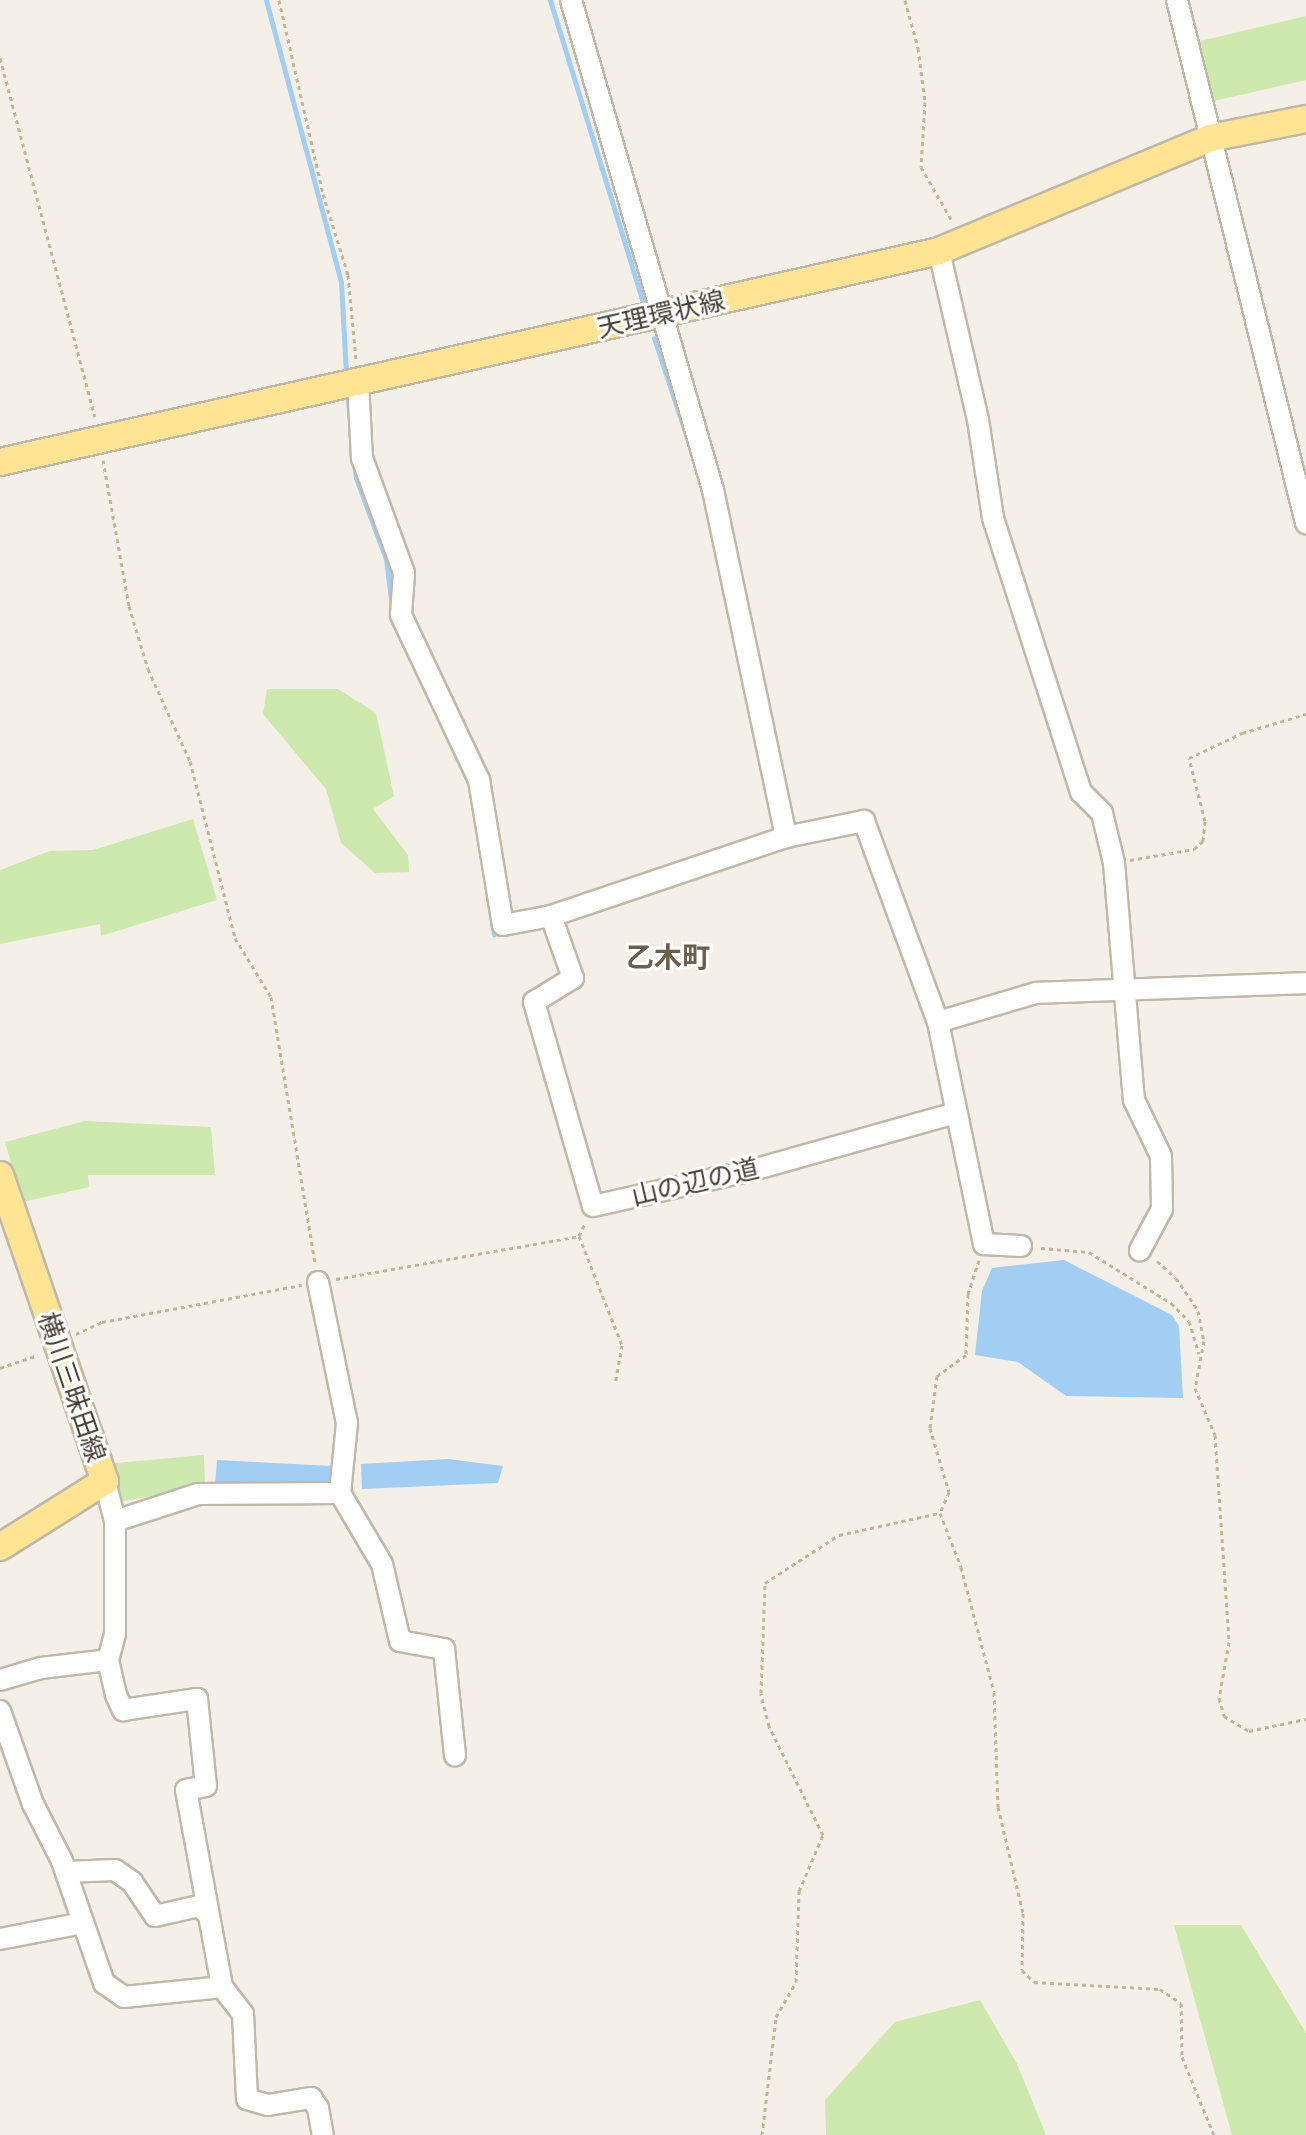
<!DOCTYPE html>
<meta charset="utf-8">
<style>
body{margin:0}
#map{position:relative;width:1306px;height:2135px;overflow:hidden;background:#f4f0e7;font-family:"Noto Sans","Noto Sans JP",sans-serif}
div>[style]{position:absolute}
.green>*{inset:0;background:#cde9ae}
.water>*{inset:0;background:#a1cef2}
.stream>*{height:5px;margin:-2.5px;padding:0 2.5px;transform-origin:2.5px;border-radius:2.5px;background:#a1cef2}
.path>*{height:3px;margin-top:-1.5px;transform-origin:0;background:repeating-linear-gradient(90deg,#c2b59a 0 4px,transparent 0 8px)}
.roads{filter:drop-shadow(2px 0 #c0b8a9) drop-shadow(-2px 0 #c0b8a9) drop-shadow(0 2px #c0b8a9) drop-shadow(0 -2px #c0b8a9)}
.minor>*{height:20px;margin:-10px;padding:0 10px;transform-origin:10px;border-radius:10px;background:#fff}
.major>*{height:26px;margin:-13px;padding:0 13px;transform-origin:13px;border-radius:13px;background:#ffe494}
span{translate:-50% -50%;white-space:nowrap;text-align:center;line-height:1.15;-webkit-text-stroke:6px #fff;paint-order:stroke}
.street-label{font-size:26px;color:#474135}
.neighbourhood-label{font-size:28px;color:#6a5f4c;font-weight:700}
</style>
<div id="map">
<div class="green">
<i style="clip-path:polygon(1306px 16px,1306px 80px,1214px 101px,1200px 41px)"></i>
<i style="clip-path:polygon(267px 689px,338px 689px,376px 713px,394px 796px,373px 809px,408px 855px,409px 872px,375px 873px,341px 843px,326px 789px,263px 714px)"></i>
<i style="clip-path:polygon(193px 819px,217px 900px,101px 936px,100px 924px,0 944px,0 870px,50px 851px,93px 850px)"></i>
<i style="clip-path:polygon(85px 1121px,211px 1127px,215px 1175px,88px 1175px,89px 1187px,23px 1202px,5px 1142px)"></i>
<i style="clip-path:polygon(204px 1455px,205px 1486px,113px 1503px,105px 1464px)"></i>
<i style="clip-path:polygon(1174px 1925px,1241px 1925px,1306px 2033px,1306px 2135px,1232px 2135px)"></i>
<i style="clip-path:polygon(980px 2000px,1017px 2064px,1046px 2135px,826px 2135px,825px 2100px,895px 2022px)"></i>
</div>
<div class="water">
<i style="clip-path:polygon(1064px 1260px,1172px 1315px,1179px 1326px,1183px 1398px,1066px 1396px,1018px 1362px,975px 1355px,982px 1291px,992px 1268px)"></i>
<i style="clip-path:polygon(448px 1459px,503px 1466px,498px 1483px,362px 1489px,361px 1464px)"></i>
<i style="clip-path:polygon(217px 1460px,333px 1466px,329px 1484px,215px 1485px)"></i>
</div>
<div class="stream">
<i style="left:266px;top:0;width:292px;rotate:75.1deg"></i>
<i style="left:341px;top:282px;width:92px;rotate:86.9deg"></i>
<i style="left:550px;top:0;width:313px;rotate:72.9deg"></i>
<i style="left:654px;top:338px;width:134px;rotate:71.7deg"></i>
<i style="left:347px;top:392px;width:86px;rotate:84deg"></i>
<i style="left:356px;top:478px;width:86px;rotate:69.7deg"></i>
<i style="left:386px;top:559px;width:56px;rotate:82.9deg"></i>
<i style="left:487px;top:891px;width:44px;rotate:80.8deg"></i>
</div>
<div class="path">
<i style="left:279px;top:0;width:199px;rotate:77.2deg"></i>
<i style="left:323px;top:194px;width:85px;rotate:72.8deg"></i>
<i style="left:348px;top:275px;width:84px;rotate:84.6deg"></i>
<i style="left:905px;top:0;width:50px;rotate:74.8deg"></i>
<i style="left:918px;top:48px;width:54px;rotate:82.6deg"></i>
<i style="left:925px;top:102px;width:65px;rotate:93.5deg"></i>
<i style="left:921px;top:167px;width:62px;rotate:60.1deg"></i>
<i style="left:0;top:58px;width:371px;rotate:75.2deg"></i>
<i style="left:103px;top:460px;width:148px;rotate:79.9deg"></i>
<i style="left:129px;top:606px;width:66px;rotate:73.2deg"></i>
<i style="left:148px;top:669px;width:101px;rotate:65.5deg"></i>
<i style="left:190px;top:761px;width:183px;rotate:75.7deg"></i>
<i style="left:235px;top:938px;width:69px;rotate:58.6deg"></i>
<i style="left:271px;top:997px;width:269px;rotate:80.6deg"></i>
<i style="left:1130px;top:860px;width:65px;rotate:-9.8deg"></i>
<i style="left:1194px;top:849px;width:12px;rotate:-42deg"></i>
<i style="left:1203px;top:841px;width:20px;rotate:-84deg"></i>
<i style="left:1205px;top:821px;width:65px;rotate:-104.3deg"></i>
<i style="left:1189px;top:758px;width:59px;rotate:-25.3deg"></i>
<i style="left:1242px;top:733px;width:67px;rotate:-16.5deg"></i>
<i style="left:579px;top:1236px;width:117px;rotate:68.5deg"></i>
<i style="left:622px;top:1345px;width:40px;rotate:100deg"></i>
<i style="left:1041px;top:1248px;width:48px;rotate:4.8deg"></i>
<i style="left:1089px;top:1252px;width:97px;rotate:31.9deg"></i>
<i style="left:1171px;top:1303px;width:25px;rotate:45deg"></i>
<i style="left:1189px;top:1321px;width:34px;rotate:73deg"></i>
<i style="left:979px;top:1260px;width:36px;rotate:108deg"></i>
<i style="left:968px;top:1294px;width:61px;rotate:91.9deg"></i>
<i style="left:966px;top:1355px;width:36px;rotate:144deg"></i>
<i style="left:937px;top:1376px;width:52px;rotate:97.7deg"></i>
<i style="left:930px;top:1428px;width:67px;rotate:73.5deg"></i>
<i style="left:949px;top:1492px;width:23px;rotate:113deg"></i>
<i style="left:940px;top:1513px;width:58px;rotate:68.7deg"></i>
<i style="left:961px;top:1567px;width:129px;rotate:75.2deg"></i>
<i style="left:994px;top:1692px;width:115px;rotate:88deg"></i>
<i style="left:998px;top:1807px;width:109px;rotate:76.7deg"></i>
<i style="left:1023px;top:1913px;width:57px;rotate:91deg"></i>
<i style="left:1022px;top:1970px;width:17px;rotate:45deg"></i>
<i style="left:1034px;top:1982px;width:126px;rotate:3.2deg"></i>
<i style="left:1160px;top:1989px;width:25px;rotate:34deg"></i>
<i style="left:1181px;top:2003px;width:54px;rotate:88.9deg"></i>
<i style="left:1182px;top:2057px;width:84px;rotate:67.7deg"></i>
<i style="left:1157px;top:1261px;width:25px;rotate:42deg"></i>
<i style="left:1176px;top:1278px;width:40px;rotate:56deg"></i>
<i style="left:1198px;top:1311px;width:31px;rotate:79deg"></i>
<i style="left:1204px;top:1341px;width:48px;rotate:100.8deg"></i>
<i style="left:1195px;top:1388px;width:51px;rotate:66.9deg"></i>
<i style="left:1215px;top:1435px;width:207px;rotate:86.1deg"></i>
<i style="left:1229px;top:1642px;width:57px;rotate:100.1deg"></i>
<i style="left:1219px;top:1698px;width:19px;rotate:74deg"></i>
<i style="left:1224px;top:1716px;width:29px;rotate:31deg"></i>
<i style="left:1249px;top:1731px;width:58px;rotate:-11.9deg"></i>
<i style="left:336px;top:1279px;width:247px;rotate:-10deg"></i>
<i style="left:579px;top:1236px;width:14px;rotate:-65deg"></i>
<i style="left:76px;top:1334px;width:29px;rotate:-25deg"></i>
<i style="left:102px;top:1322px;width:203px;rotate:-10.5deg"></i>
<i style="left:0;top:1368px;width:40px;rotate:-18.9deg"></i>
<i style="left:762px;top:2135px;width:119px;rotate:-83.2deg"></i>
<i style="left:776px;top:2017px;width:40px;rotate:-60.3deg"></i>
<i style="left:796px;top:1982px;width:91px;rotate:-88.1deg"></i>
<i style="left:799px;top:1891px;width:61px;rotate:-66.8deg"></i>
<i style="left:823px;top:1835px;width:122px;rotate:-116.4deg"></i>
<i style="left:769px;top:1726px;width:34px;rotate:-104deg"></i>
<i style="left:761px;top:1693px;width:110px;rotate:-87.9deg"></i>
<i style="left:765px;top:1583px;width:88px;rotate:-33deg"></i>
<i style="left:839px;top:1535px;width:102px;rotate:-12.4deg"></i>
</div>
<div class="roads">
<div class="minor">
<i style="left:571px;top:0;width:510px;rotate:73.84deg"></i>
<i style="left:713px;top:490px;width:355px;rotate:78.1deg"></i>
<i style="left:786px;top:837px;width:80px;rotate:-11.6deg"></i>
<i style="left:864px;top:821px;width:214px;rotate:69.8deg"></i>
<i style="left:938px;top:1022px;width:227px;rotate:78.3deg"></i>
<i style="left:984px;top:1244px;width:37px;rotate:3deg"></i>
<i style="left:1177px;top:0;width:539px;rotate:76.14deg"></i>
<i style="left:939px;top:251px;width:173px;rotate:77deg"></i>
<i style="left:978px;top:420px;width:99px;rotate:81.3deg"></i>
<i style="left:993px;top:518px;width:288px;rotate:72.2deg"></i>
<i style="left:1081px;top:792px;width:30px;rotate:45deg"></i>
<i style="left:1102px;top:813px;width:51px;rotate:76.5deg"></i>
<i style="left:1114px;top:863px;width:238px;rotate:85.2deg"></i>
<i style="left:1134px;top:1100px;width:62px;rotate:64.3deg"></i>
<i style="left:1161px;top:1156px;width:53px;rotate:88.9deg"></i>
<i style="left:1162px;top:1209px;width:47px;rotate:118.2deg"></i>
<i style="left:358px;top:382px;width:76px;rotate:87deg"></i>
<i style="left:362px;top:458px;width:122px;rotate:69.9deg"></i>
<i style="left:404px;top:573px;width:42px;rotate:94.1deg"></i>
<i style="left:401px;top:615px;width:183px;rotate:64.7deg"></i>
<i style="left:479px;top:780px;width:147px;rotate:80.6deg"></i>
<i style="left:503px;top:925px;width:49px;rotate:-10.6deg"></i>
<i style="left:551px;top:916px;width:66px;rotate:70.5deg"></i>
<i style="left:573px;top:978px;width:46px;rotate:148.4deg"></i>
<i style="left:534px;top:1002px;width:212px;rotate:73.9deg"></i>
<i style="left:593px;top:1206px;width:164px;rotate:-12.7deg"></i>
<i style="left:753px;top:1170px;width:211px;rotate:-15.7deg"></i>
<i style="left:551px;top:916px;width:248px;rotate:-18.6deg"></i>
<i style="left:938px;top:1022px;width:102px;rotate:-16.5deg"></i>
<i style="left:1036px;top:993px;width:270px;rotate:-2.1deg"></i>
<i style="left:318px;top:1282px;width:144px;rotate:78.4deg"></i>
<i style="left:347px;top:1423px;width:70px;rotate:95.7deg"></i>
<i style="left:340px;top:1493px;width:82px;rotate:59.4deg"></i>
<i style="left:382px;top:1564px;width:79px;rotate:76.8deg"></i>
<i style="left:400px;top:1641px;width:45px;rotate:10.3deg"></i>
<i style="left:444px;top:1649px;width:107px;rotate:84.1deg"></i>
<i style="left:105px;top:1481px;width:41px;rotate:76deg"></i>
<i style="left:115px;top:1521px;width:113px;rotate:90deg"></i>
<i style="left:115px;top:1634px;width:27px;rotate:105deg"></i>
<i style="left:108px;top:1660px;width:36px;rotate:77deg"></i>
<i style="left:116px;top:1695px;width:17px;rotate:65deg"></i>
<i style="left:123px;top:1710px;width:75px;rotate:-8.5deg"></i>
<i style="left:197px;top:1699px;width:87px;rotate:84.1deg"></i>
<i style="left:206px;top:1786px;width:20px;rotate:169deg"></i>
<i style="left:186px;top:1790px;width:200px;rotate:79.6deg"></i>
<i style="left:222px;top:1987px;width:34px;rotate:52deg"></i>
<i style="left:243px;top:2014px;width:85px;rotate:87.3deg"></i>
<i style="left:247px;top:2099px;width:22px;rotate:16deg"></i>
<i style="left:268px;top:2105px;width:44px;rotate:-9.2deg"></i>
<i style="left:311px;top:2098px;width:12px;rotate:55deg"></i>
<i style="left:318px;top:2108px;width:27px;rotate:80deg"></i>
<i style="left:115px;top:1521px;width:87px;rotate:-18deg"></i>
<i style="left:198px;top:1494px;width:142px;rotate:-0.4deg"></i>
<i style="left:0;top:1680px;width:43px;rotate:-16.3deg"></i>
<i style="left:41px;top:1668px;width:67px;rotate:-6.8deg"></i>
<i style="left:0;top:1711px;width:99px;rotate:70.5deg"></i>
<i style="left:33px;top:1804px;width:64px;rotate:63deg"></i>
<i style="left:62px;top:1861px;width:129px;rotate:71deg"></i>
<i style="left:104px;top:1983px;width:24px;rotate:35deg"></i>
<i style="left:124px;top:1997px;width:99px;rotate:-5.8deg"></i>
<i style="left:66px;top:1872px;width:49px;rotate:-2.3deg"></i>
<i style="left:115px;top:1870px;width:21px;rotate:35deg"></i>
<i style="left:132px;top:1882px;width:41px;rotate:55.9deg"></i>
<i style="left:155px;top:1916px;width:45px;rotate:-12.8deg"></i>
<i style="left:199px;top:1906px;width:12px;rotate:42deg"></i>
<i style="left:0;top:1939px;width:85px;rotate:-10.9deg"></i>
</div>
<div class="major">
<i style="left:0;top:462px;width:962px;rotate:-12.66deg"></i>
<i style="left:939px;top:251px;width:294px;rotate:-22.6deg"></i>
<i style="left:1210px;top:138px;width:98px;rotate:-11.2deg"></i>
<i style="left:0;top:1175px;width:324px;rotate:71.1deg"></i>
<i style="left:105px;top:1481px;width:124px;rotate:147.8deg"></i>
</div>
</div>
<div class="street-label">
<span style="left:661px;top:314px;rotate:-13deg">天理環状線</span>
<span style="left:695px;top:1182px;rotate:-13deg">山の辺の道</span>
<span style="left:72px;top:1387px;rotate:71deg">横川三昧田線</span>
</div>
<div class="neighbourhood-label">
<span style="left:668px;top:956px">乙木町</span>
</div>
</div>
